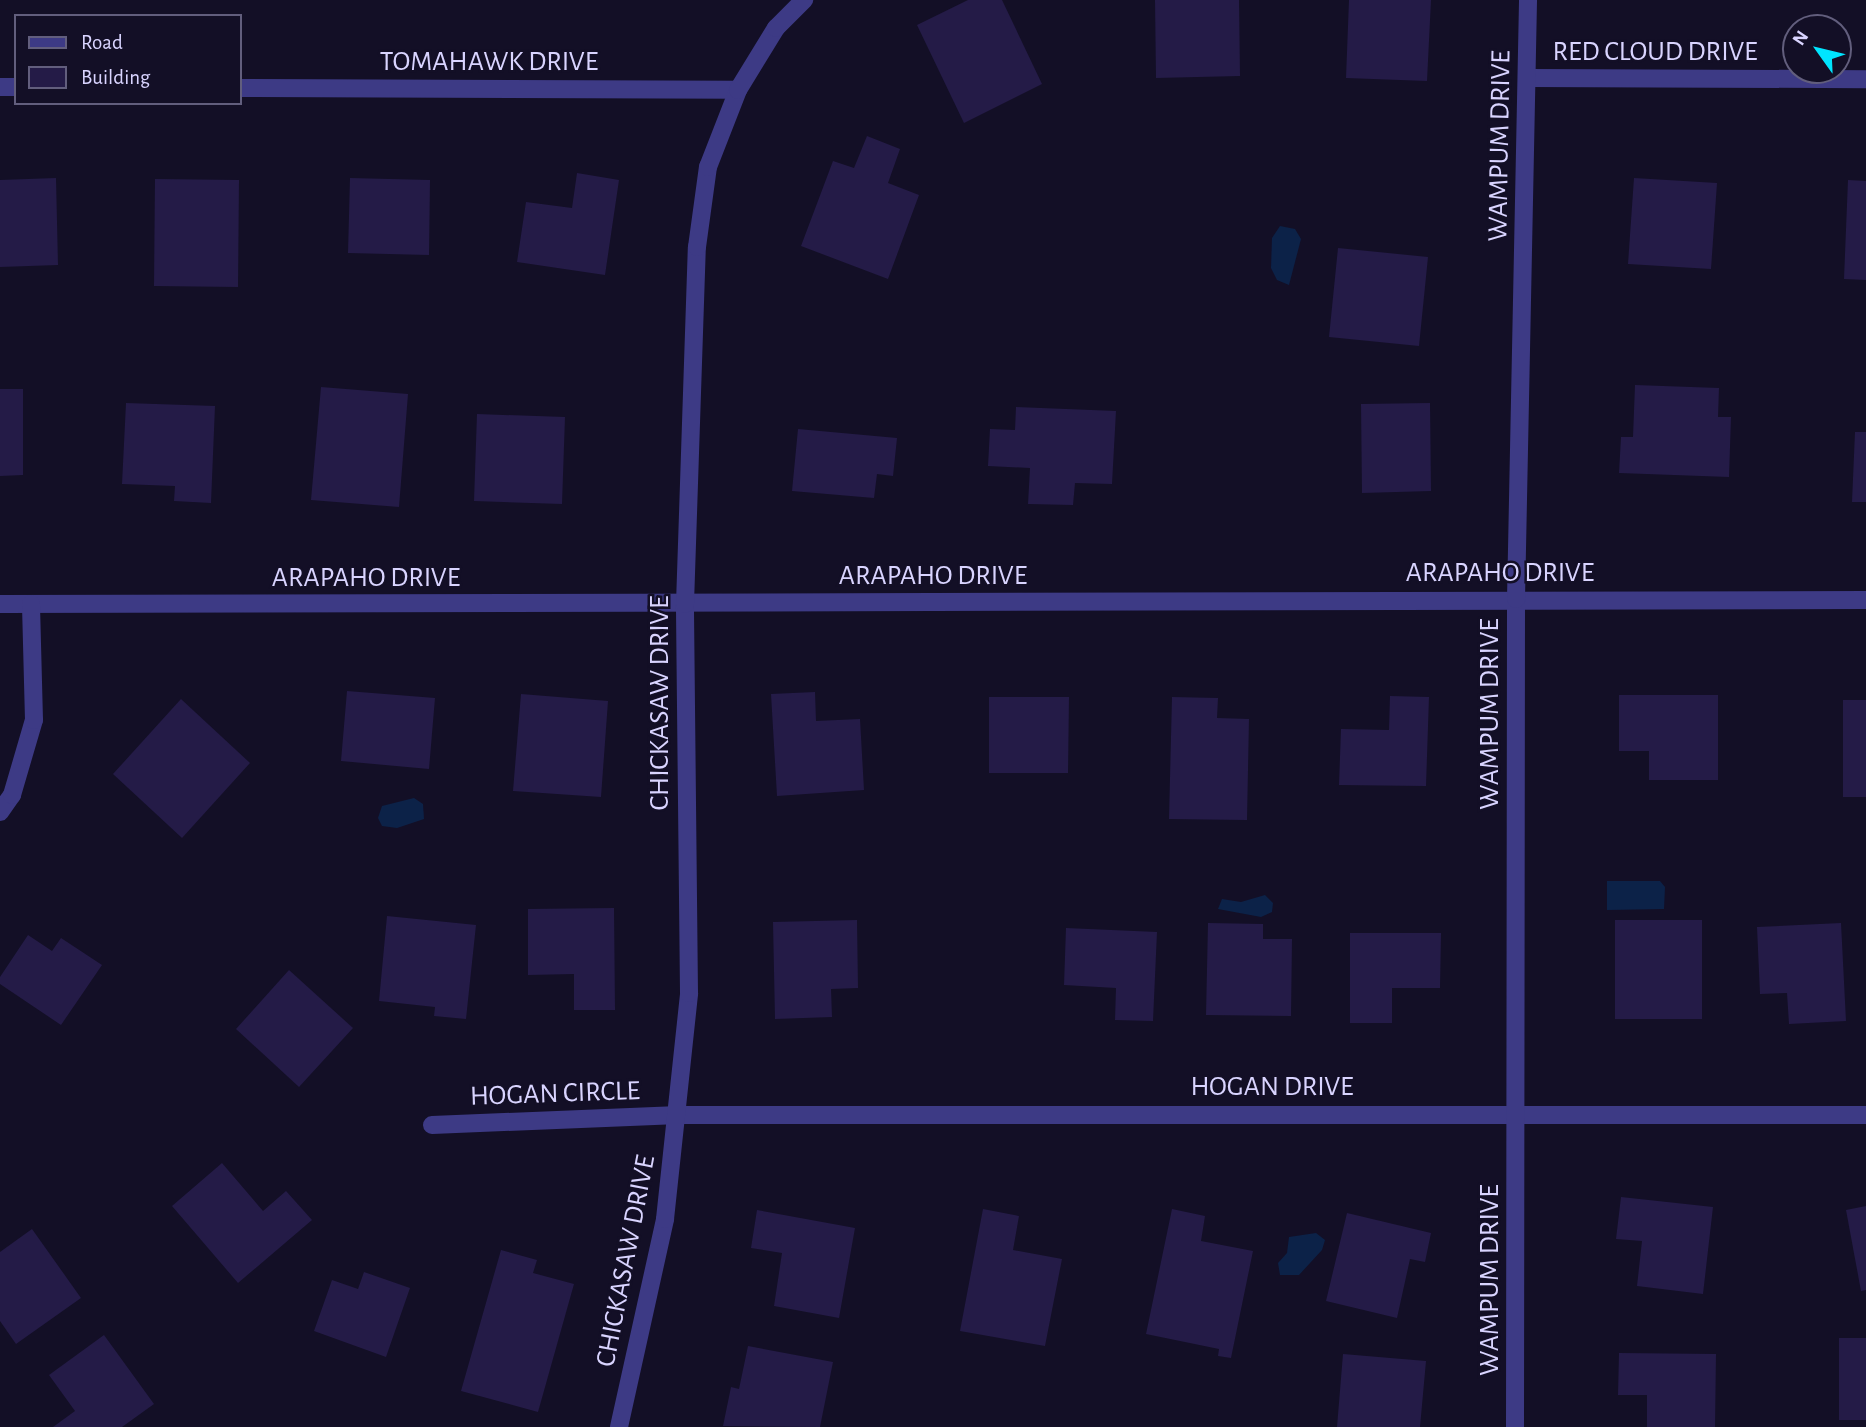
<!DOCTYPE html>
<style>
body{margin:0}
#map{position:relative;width:1866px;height:1427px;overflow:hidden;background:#130f26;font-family:"Alegreya Sans",sans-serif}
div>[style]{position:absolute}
.water>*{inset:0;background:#0c2248}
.building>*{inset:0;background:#241b47}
.street>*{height:18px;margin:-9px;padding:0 9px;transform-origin:9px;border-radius:9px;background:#3d3a85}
span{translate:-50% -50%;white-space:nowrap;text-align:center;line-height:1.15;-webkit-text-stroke:5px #130f26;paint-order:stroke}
.street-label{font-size:28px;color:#d9d4ff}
.legend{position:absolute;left:14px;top:14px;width:228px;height:91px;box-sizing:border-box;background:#130f26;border:2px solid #625e7d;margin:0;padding:9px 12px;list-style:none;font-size:21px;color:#d9d4ff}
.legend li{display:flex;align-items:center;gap:14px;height:35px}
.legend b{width:35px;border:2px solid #625e7d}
.north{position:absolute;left:1782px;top:14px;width:70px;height:70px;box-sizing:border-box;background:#130f26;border:2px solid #625e7d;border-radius:50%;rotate:304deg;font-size:19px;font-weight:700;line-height:28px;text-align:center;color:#d9d4ff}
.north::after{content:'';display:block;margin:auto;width:24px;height:32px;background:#00e5ff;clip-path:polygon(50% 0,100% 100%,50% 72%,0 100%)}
</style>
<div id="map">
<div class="water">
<i style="clip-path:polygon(1280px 226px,1295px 229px,1301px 239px,1289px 285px,1277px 280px,1271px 268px,1272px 238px)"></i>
<i style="clip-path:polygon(414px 798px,423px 804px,424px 819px,397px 828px,382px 826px,378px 818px,382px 806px)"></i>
<i style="clip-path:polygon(1607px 881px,1660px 881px,1665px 887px,1664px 909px,1607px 910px)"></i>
<i style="clip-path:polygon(1265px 895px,1273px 903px,1272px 912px,1261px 917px,1218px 909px,1222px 899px,1241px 902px)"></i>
<i style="clip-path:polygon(1316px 1233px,1325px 1240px,1322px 1250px,1299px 1275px,1280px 1275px,1278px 1263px,1287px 1253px,1289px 1237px)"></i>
</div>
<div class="building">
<i style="clip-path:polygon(968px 0,1002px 0,1042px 84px,964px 123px,917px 25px)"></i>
<i style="clip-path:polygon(1155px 0,1239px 0,1240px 76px,1156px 78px)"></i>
<i style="clip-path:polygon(1349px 0,1431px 0,1427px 81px,1346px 78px)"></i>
<i style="clip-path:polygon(867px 136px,900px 149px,888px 183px,919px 195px,888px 279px,801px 246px,833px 161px,854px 168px)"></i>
<i style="clip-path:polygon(577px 173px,619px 180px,605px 275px,517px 262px,526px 202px,572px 208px)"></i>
<i style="clip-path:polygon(56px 178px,58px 265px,0 267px,0 180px)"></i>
<i style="clip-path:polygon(350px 178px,430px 180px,429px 255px,348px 253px)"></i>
<i style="clip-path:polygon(1634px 178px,1717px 183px,1711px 269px,1628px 264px)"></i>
<i style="clip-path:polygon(155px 179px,239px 180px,238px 287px,154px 286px)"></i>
<i style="clip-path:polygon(1848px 180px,1866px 181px,1866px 280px,1844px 279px)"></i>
<i style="clip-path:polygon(1338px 248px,1428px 257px,1419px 346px,1329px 337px)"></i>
<i style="clip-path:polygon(1635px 385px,1719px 388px,1718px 417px,1731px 417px,1729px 477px,1619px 473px,1621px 437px,1633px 437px)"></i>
<i style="clip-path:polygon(321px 387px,408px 394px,399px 507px,311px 500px)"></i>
<i style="clip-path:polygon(0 389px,23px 389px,23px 475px,0 476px)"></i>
<i style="clip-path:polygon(126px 403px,215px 406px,211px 503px,174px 501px,175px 486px,122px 484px)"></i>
<i style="clip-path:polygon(1430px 403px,1431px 491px,1362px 493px,1361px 404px)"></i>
<i style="clip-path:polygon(1016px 407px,1116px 411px,1112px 484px,1075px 483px,1073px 505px,1028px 504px,1030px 468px,988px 466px,990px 429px,1015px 430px)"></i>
<i style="clip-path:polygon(477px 414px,565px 417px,562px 504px,474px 501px)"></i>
<i style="clip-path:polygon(798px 429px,897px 438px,893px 476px,877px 474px,874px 498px,792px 491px)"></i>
<i style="clip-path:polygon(1855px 432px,1866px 432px,1866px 502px,1852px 502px)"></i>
<i style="clip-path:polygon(347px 691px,435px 698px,429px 769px,341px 761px)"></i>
<i style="clip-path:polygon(815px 692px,816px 721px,860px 719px,864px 790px,777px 796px,771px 694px)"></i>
<i style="clip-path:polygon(521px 694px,608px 701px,601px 797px,513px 791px)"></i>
<i style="clip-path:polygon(1619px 695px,1718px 695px,1718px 780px,1649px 780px,1649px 751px,1619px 751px)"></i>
<i style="clip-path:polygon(1390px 696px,1429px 697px,1426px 786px,1339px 785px,1341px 729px,1389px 730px)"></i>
<i style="clip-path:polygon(989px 697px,1069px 697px,1068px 773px,989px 773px)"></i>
<i style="clip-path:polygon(1172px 697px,1218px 698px,1217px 718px,1249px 719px,1247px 820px,1169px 819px)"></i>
<i style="clip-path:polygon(181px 699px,250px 763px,182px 838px,113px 774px)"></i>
<i style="clip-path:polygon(1843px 700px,1866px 700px,1866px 797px,1843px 797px)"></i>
<i style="clip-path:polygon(614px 908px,615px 1010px,574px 1010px,574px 974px,528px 975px,528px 909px)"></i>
<i style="clip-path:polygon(387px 916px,476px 925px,466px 1019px,434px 1016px,435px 1007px,379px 1001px)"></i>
<i style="clip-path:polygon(857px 920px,858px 988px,831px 989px,832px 1017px,775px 1019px,773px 922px)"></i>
<i style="clip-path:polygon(1615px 920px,1702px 920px,1702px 1019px,1615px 1019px)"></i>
<i style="clip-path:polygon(1208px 923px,1263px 924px,1263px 939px,1292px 939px,1291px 1016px,1206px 1015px)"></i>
<i style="clip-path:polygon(1841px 923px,1846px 1021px,1789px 1024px,1787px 993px,1760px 994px,1757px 927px)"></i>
<i style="clip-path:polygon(1066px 928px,1157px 932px,1153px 1021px,1115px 1020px,1116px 988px,1064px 985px)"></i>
<i style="clip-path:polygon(1350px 933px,1441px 933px,1440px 988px,1392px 988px,1392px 1023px,1350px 1023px)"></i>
<i style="clip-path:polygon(28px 935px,52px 951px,61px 938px,102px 965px,61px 1025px,0 984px,0 977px)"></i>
<i style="clip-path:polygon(289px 970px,353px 1028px,299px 1087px,236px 1029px)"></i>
<i style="clip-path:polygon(222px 1163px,263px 1211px,286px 1191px,312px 1220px,238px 1283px,172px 1206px)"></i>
<i style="clip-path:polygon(1621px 1197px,1713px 1207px,1703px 1294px,1637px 1286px,1642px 1241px,1616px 1239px)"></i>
<i style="clip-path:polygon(1866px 1206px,1866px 1290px,1861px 1291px,1846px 1210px)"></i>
<i style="clip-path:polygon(983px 1209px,1019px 1216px,1013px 1250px,1062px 1259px,1045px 1346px,960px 1331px)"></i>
<i style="clip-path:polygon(1172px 1209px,1205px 1216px,1201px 1241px,1253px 1251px,1231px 1358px,1218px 1356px,1219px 1349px,1146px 1334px)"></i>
<i style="clip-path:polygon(757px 1210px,855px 1228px,839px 1318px,774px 1306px,782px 1253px,751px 1248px)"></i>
<i style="clip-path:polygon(1347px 1213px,1431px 1233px,1425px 1262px,1410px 1259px,1397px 1318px,1326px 1301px)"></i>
<i style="clip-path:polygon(32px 1229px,81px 1298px,16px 1344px,0 1321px,0 1252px)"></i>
<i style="clip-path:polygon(501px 1250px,537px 1260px,533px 1273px,574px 1284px,538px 1412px,461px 1391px)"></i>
<i style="clip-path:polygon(364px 1272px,410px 1288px,386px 1357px,314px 1331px,332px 1280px,358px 1289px)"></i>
<i style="clip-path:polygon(104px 1335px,154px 1404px,122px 1427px,53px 1427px,75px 1411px,49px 1375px)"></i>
<i style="clip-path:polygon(1839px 1338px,1866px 1338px,1866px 1420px,1839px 1420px)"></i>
<i style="clip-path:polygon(748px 1346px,833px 1362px,820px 1427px,723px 1426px,731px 1387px,739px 1389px)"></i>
<i style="clip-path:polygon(1619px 1353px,1716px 1354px,1715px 1427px,1647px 1427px,1647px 1395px,1618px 1395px)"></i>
<i style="clip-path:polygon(1343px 1354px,1426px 1361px,1420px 1427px,1337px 1427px)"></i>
</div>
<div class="street">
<i style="left:1528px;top:78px;width:338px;rotate:0.2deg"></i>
<i style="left:0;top:87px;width:16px"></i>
<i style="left:240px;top:88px;width:498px;rotate:0.2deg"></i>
<i style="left:0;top:604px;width:1866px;rotate:-0.12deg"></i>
<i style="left:0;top:812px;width:21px;rotate:-55deg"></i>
<i style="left:12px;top:795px;width:78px;rotate:-73.7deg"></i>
<i style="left:34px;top:720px;width:116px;rotate:-91.5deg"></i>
<i style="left:432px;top:1125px;width:247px;rotate:-2.3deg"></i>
<i style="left:679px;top:1115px;width:1187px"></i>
<i style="left:619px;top:1427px;width:213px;rotate:-77.5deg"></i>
<i style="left:665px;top:1219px;width:227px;rotate:-83.9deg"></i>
<i style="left:689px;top:993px;width:389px;rotate:-90.6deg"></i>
<i style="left:685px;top:604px;width:357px;rotate:-88.1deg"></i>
<i style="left:697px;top:247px;width:81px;rotate:-82.2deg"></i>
<i style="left:708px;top:167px;width:83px;rotate:-68.7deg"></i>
<i style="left:738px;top:90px;width:73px;rotate:-58.5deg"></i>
<i style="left:776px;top:28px;width:40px;rotate:-45deg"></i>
<i style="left:1515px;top:1427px;width:828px;rotate:-89.93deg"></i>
<i style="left:1516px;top:599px;width:599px;rotate:-88.85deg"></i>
</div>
<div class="street-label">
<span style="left:1655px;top:52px">RED CLOUD DRIVE</span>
<span style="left:489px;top:62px">TOMAHAWK DRIVE</span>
<span style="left:1500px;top:146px;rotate:-89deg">WAMPUM DRIVE</span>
<span style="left:1500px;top:573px">ARAPAHO DRIVE</span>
<span style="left:933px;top:576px">ARAPAHO DRIVE</span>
<span style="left:366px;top:578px">ARAPAHO DRIVE</span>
<span style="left:660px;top:703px;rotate:-90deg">CHICKASAW DRIVE</span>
<span style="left:1490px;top:714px;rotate:-90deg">WAMPUM DRIVE</span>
<span style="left:1272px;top:1087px">HOGAN DRIVE</span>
<span style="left:555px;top:1094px;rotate:-2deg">HOGAN CIRCLE</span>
<span style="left:626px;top:1261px;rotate:-79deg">CHICKASAW DRIVE</span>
<span style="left:1490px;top:1280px;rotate:-90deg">WAMPUM DRIVE</span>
</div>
<ul class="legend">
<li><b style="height:9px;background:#3d3a85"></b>Road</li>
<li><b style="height:19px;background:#241b47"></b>Building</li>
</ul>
<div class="north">N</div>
</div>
